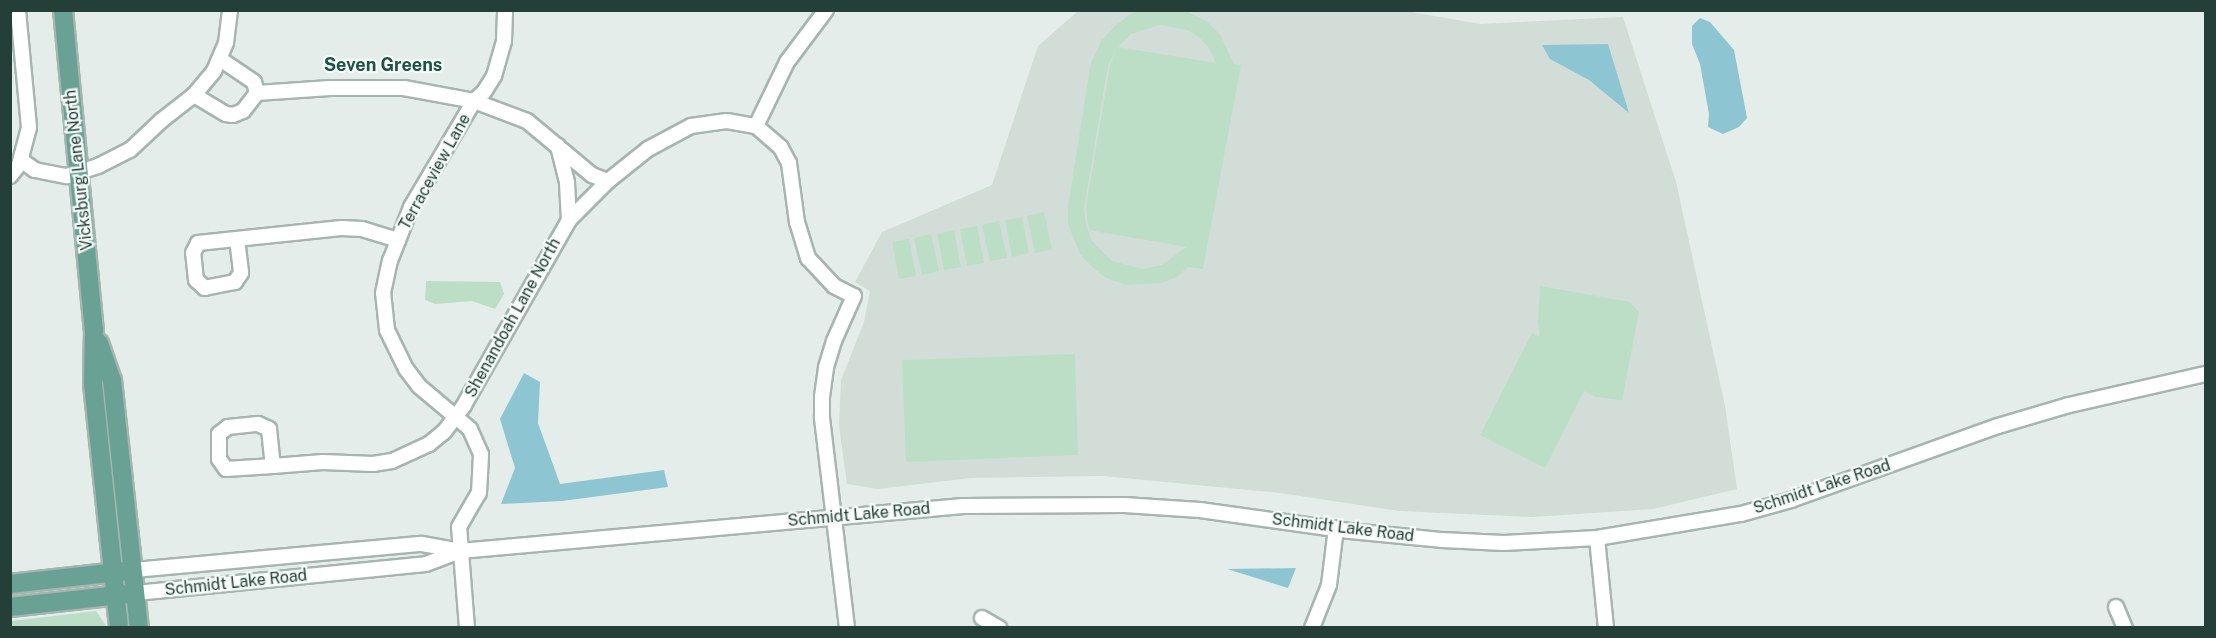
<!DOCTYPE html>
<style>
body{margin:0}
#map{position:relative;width:2216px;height:638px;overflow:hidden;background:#e4ede9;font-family:"Public Sans",sans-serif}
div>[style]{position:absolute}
.built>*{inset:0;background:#d2ddd8}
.green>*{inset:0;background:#bddec6}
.water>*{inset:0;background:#8dc6d2}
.roads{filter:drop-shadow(2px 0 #a6b5b0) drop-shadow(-2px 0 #a6b5b0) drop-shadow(0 2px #a6b5b0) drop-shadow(0 -2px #a6b5b0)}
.minor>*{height:14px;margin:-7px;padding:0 7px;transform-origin:7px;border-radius:7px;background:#fff}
.major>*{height:18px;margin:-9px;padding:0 9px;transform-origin:9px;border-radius:9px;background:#69a294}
span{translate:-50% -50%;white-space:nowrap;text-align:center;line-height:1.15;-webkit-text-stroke:4.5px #f5faf7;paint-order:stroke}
.street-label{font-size:16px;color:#233f38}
.neighbourhood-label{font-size:18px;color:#1f5146;font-weight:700}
.frame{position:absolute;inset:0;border:12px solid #233f38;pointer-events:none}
</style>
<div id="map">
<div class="built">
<i style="clip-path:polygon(1400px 10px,1480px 24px,1623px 17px,1676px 182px,1725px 406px,1737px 489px,1653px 509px,1533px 517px,1399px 511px,1280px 493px,1103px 476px,971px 478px,878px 489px,847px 484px,839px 426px,841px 380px,864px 322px,870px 291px,855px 282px,882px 232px,992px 185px,1038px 46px,1078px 11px)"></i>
</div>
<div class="green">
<i style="clip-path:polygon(evenodd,1184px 10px,1208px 22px,1221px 36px,1234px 64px,1241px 65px,1203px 269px,1188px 267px,1177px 277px,1161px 283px,1126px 285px,1106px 278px,1092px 267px,1080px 254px,1068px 224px,1068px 206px,1091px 63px,1101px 41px,1116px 25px,1132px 13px,1142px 11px,1184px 10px,1160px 25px,1187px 30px,1199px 37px,1209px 48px,1216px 63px,1118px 47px,1131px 34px,1160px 25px,1184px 10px,1117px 48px,1110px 65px,1086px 207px,1089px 230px,1186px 247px,1162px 265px,1143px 269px,1112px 261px,1092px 241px,1086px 225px,1084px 210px,1108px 66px,1117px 48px)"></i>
<i style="clip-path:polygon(1044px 212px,1052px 249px,1035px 253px,1027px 216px)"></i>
<i style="clip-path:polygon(1022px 217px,1029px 253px,1012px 257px,1005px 220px)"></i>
<i style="clip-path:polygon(999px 221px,1007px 258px,990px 261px,982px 225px)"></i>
<i style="clip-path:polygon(977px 226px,984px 263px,967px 266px,960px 229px)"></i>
<i style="clip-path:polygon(954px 230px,961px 267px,944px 270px,937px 234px)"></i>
<i style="clip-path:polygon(931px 234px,939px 271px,922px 275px,914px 238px)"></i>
<i style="clip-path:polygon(909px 239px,916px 276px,899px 279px,892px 242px)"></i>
<i style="clip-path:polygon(426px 281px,500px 282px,504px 294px,495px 309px,472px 301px,435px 304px,425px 300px)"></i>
<i style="clip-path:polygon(1540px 286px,1630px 302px,1639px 312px,1622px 400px,1596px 397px,1584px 391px,1545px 468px,1480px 435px,1532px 333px,1540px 337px,1538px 322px)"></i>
<i style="clip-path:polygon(1075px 354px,1078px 455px,906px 462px,902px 360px)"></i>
<i style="clip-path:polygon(96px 611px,107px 627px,11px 627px,11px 621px)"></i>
</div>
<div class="water">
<i style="clip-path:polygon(1700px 18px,1710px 22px,1734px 50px,1747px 118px,1739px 127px,1723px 134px,1708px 127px,1709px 114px,1700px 64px,1692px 44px,1692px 26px)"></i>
<i style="clip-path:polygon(1608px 44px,1629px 113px,1589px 80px,1550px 59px,1542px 45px)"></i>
<i style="clip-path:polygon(524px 373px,540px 382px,538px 423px,560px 484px,664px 470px,668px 487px,562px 501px,501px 504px,515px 468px,500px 419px)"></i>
<i style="clip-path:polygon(1296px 568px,1288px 588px,1227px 569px)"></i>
</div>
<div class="roads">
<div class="minor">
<i style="left:826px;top:10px;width:65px;rotate:126.9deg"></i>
<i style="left:787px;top:62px;width:71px;rotate:115.8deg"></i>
<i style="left:756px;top:126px;width:33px;rotate:41deg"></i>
<i style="left:781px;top:148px;width:17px;rotate:62deg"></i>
<i style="left:789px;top:163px;width:60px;rotate:82.3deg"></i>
<i style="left:797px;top:222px;width:38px;rotate:73deg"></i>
<i style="left:808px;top:258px;width:38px;rotate:47deg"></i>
<i style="left:834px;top:286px;width:22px;rotate:27deg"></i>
<i style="left:854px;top:296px;width:49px;rotate:114deg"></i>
<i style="left:834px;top:341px;width:28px;rotate:107deg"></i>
<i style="left:826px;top:368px;width:29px;rotate:98deg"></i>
<i style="left:822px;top:397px;width:21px;rotate:90deg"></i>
<i style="left:822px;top:418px;width:211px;rotate:83.2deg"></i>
<i style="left:257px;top:93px;width:73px;rotate:-3.9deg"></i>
<i style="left:330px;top:88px;width:74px"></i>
<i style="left:404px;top:88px;width:71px;rotate:10.5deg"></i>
<i style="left:474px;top:101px;width:57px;rotate:20.7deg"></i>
<i style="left:527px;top:121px;width:85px;rotate:39.7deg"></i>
<i style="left:592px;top:175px;width:17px;rotate:21deg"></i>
<i style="left:194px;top:95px;width:37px;rotate:31deg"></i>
<i style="left:226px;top:114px;width:7px;rotate:8deg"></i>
<i style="left:233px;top:115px;width:11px;rotate:-22deg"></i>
<i style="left:243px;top:111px;width:23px;rotate:-52deg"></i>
<i style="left:257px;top:93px;width:11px;rotate:-105deg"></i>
<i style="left:254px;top:82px;width:41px;rotate:-145.9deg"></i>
<i style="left:558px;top:146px;width:38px;rotate:76deg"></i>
<i style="left:567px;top:183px;width:37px;rotate:87deg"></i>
<i style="left:21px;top:160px;width:17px;rotate:36deg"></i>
<i style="left:35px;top:170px;width:33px;rotate:11deg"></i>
<i style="left:67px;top:176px;width:33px;rotate:-18deg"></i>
<i style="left:98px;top:166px;width:36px;rotate:-27deg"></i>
<i style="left:130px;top:150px;width:44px;rotate:-43.2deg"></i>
<i style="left:162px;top:120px;width:41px;rotate:-38deg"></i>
<i style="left:194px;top:95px;width:31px;rotate:-50deg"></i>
<i style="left:214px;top:71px;width:30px;rotate:-67deg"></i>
<i style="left:226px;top:43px;width:33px;rotate:-83deg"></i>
<i style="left:10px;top:176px;width:14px;rotate:-51deg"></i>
<i style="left:19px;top:165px;width:39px;rotate:-75deg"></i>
<i style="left:29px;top:127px;width:118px;rotate:-95.4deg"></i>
<i style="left:237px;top:239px;width:34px;rotate:83deg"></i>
<i style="left:241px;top:273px;width:11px;rotate:124deg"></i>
<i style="left:235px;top:282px;width:31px;rotate:169deg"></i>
<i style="left:205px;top:288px;width:12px;rotate:-138deg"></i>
<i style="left:196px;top:280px;width:27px;rotate:-96deg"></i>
<i style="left:193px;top:253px;width:11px;rotate:-63deg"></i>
<i style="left:198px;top:243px;width:144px;rotate:-6deg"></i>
<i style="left:341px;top:228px;width:21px;rotate:3deg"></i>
<i style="left:362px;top:229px;width:38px;rotate:17deg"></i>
<i style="left:258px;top:424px;width:12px;rotate:24deg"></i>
<i style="left:269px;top:429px;width:37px;rotate:84deg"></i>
<i style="left:273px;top:466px;width:47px;rotate:176.3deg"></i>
<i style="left:226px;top:469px;width:12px;rotate:-125deg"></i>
<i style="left:219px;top:459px;width:25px;rotate:-90deg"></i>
<i style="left:219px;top:434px;width:11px;rotate:-38deg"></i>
<i style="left:228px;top:427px;width:30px;rotate:-6deg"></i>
<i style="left:273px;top:466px;width:50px;rotate:-4.6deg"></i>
<i style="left:323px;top:462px;width:50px;rotate:2.3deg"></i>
<i style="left:373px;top:464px;width:19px;rotate:-9deg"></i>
<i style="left:392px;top:461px;width:41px;rotate:-24.7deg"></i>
<i style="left:429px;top:444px;width:19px;rotate:-39deg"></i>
<i style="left:444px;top:432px;width:34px;rotate:-53deg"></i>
<i style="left:464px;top:405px;width:213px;rotate:-60.4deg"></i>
<i style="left:569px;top:220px;width:55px;rotate:-45deg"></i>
<i style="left:608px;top:181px;width:51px;rotate:-38.7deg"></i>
<i style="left:648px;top:149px;width:49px;rotate:-28.1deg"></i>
<i style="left:691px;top:126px;width:36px;rotate:-8deg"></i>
<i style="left:727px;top:121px;width:29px;rotate:10deg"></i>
<i style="left:1597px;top:538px;width:90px;rotate:84.3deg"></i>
<i style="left:134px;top:570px;width:289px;rotate:-5.2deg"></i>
<i style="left:422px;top:544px;width:39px;rotate:10deg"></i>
<i style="left:136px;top:593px;width:291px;rotate:-5.7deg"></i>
<i style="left:426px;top:564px;width:36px;rotate:-21deg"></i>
<i style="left:460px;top:551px;width:505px;rotate:-5.11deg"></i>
<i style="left:963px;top:506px;width:161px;rotate:-0.4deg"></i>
<i style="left:1124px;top:505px;width:76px;rotate:3.8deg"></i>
<i style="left:1200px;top:510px;width:151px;rotate:8deg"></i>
<i style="left:1350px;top:531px;width:91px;rotate:5.6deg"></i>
<i style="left:1441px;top:540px;width:63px;rotate:2.7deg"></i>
<i style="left:1504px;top:543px;width:93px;rotate:-3.1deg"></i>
<i style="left:1597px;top:538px;width:146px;rotate:-9.5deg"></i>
<i style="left:1741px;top:514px;width:52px;rotate:-15.6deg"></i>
<i style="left:1791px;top:500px;width:220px;rotate:-19.7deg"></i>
<i style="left:1998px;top:426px;width:74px;rotate:-16.5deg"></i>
<i style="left:2069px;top:405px;width:140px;rotate:-12.8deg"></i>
<i style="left:2116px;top:607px;width:23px;rotate:67deg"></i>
<i style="left:982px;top:618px;width:20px;rotate:30deg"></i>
<i style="left:467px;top:628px;width:101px;rotate:-94.5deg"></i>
<i style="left:459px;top:527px;width:39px;rotate:-60deg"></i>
<i style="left:479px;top:493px;width:39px;rotate:-87deg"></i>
<i style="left:481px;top:454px;width:27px;rotate:-114deg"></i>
<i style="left:470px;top:429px;width:67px;rotate:-139.9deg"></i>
<i style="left:419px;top:386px;width:21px;rotate:-127deg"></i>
<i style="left:406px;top:369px;width:43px;rotate:-116deg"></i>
<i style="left:387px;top:330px;width:37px;rotate:-96deg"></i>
<i style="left:383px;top:293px;width:33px;rotate:-78deg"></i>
<i style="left:390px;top:261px;width:58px;rotate:-68.7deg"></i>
<i style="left:411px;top:207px;width:123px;rotate:-59.3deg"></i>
<i style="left:474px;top:101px;width:13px;rotate:-42deg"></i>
<i style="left:484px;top:92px;width:19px;rotate:-58deg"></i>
<i style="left:494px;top:76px;width:36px;rotate:-74deg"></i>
<i style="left:504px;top:41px;width:31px;rotate:-88deg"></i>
<i style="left:1312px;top:628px;width:46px;rotate:-68.4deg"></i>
<i style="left:1329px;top:585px;width:57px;rotate:-83deg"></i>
</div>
<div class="major">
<i style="left:63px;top:10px;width:321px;rotate:84.5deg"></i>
<i style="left:94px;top:330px;width:54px;rotate:91.1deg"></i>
<i style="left:93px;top:384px;width:245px;rotate:83.9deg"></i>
<i style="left:99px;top:343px;width:39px;rotate:71deg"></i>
<i style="left:112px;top:380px;width:249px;rotate:83.8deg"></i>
<i style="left:10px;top:584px;width:117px;rotate:-6.4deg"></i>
<i style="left:10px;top:607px;width:119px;rotate:-6.3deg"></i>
</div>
</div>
<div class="street-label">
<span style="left:79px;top:170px;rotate:-96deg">Vicksburg Lane North</span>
<span style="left:435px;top:172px;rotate:-61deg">Terraceview Lane</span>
<span style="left:513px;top:318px;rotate:-61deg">Shenandoah Lane North</span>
<span style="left:1822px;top:487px;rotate:-18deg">Schmidt Lake Road</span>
<span style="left:859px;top:515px;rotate:-5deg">Schmidt Lake Road</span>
<span style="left:1343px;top:528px;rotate:7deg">Schmidt Lake Road</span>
<span style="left:236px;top:583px;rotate:-6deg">Schmidt Lake Road</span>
</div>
<div class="neighbourhood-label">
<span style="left:383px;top:65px">Seven Greens</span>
</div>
<div class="frame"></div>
</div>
